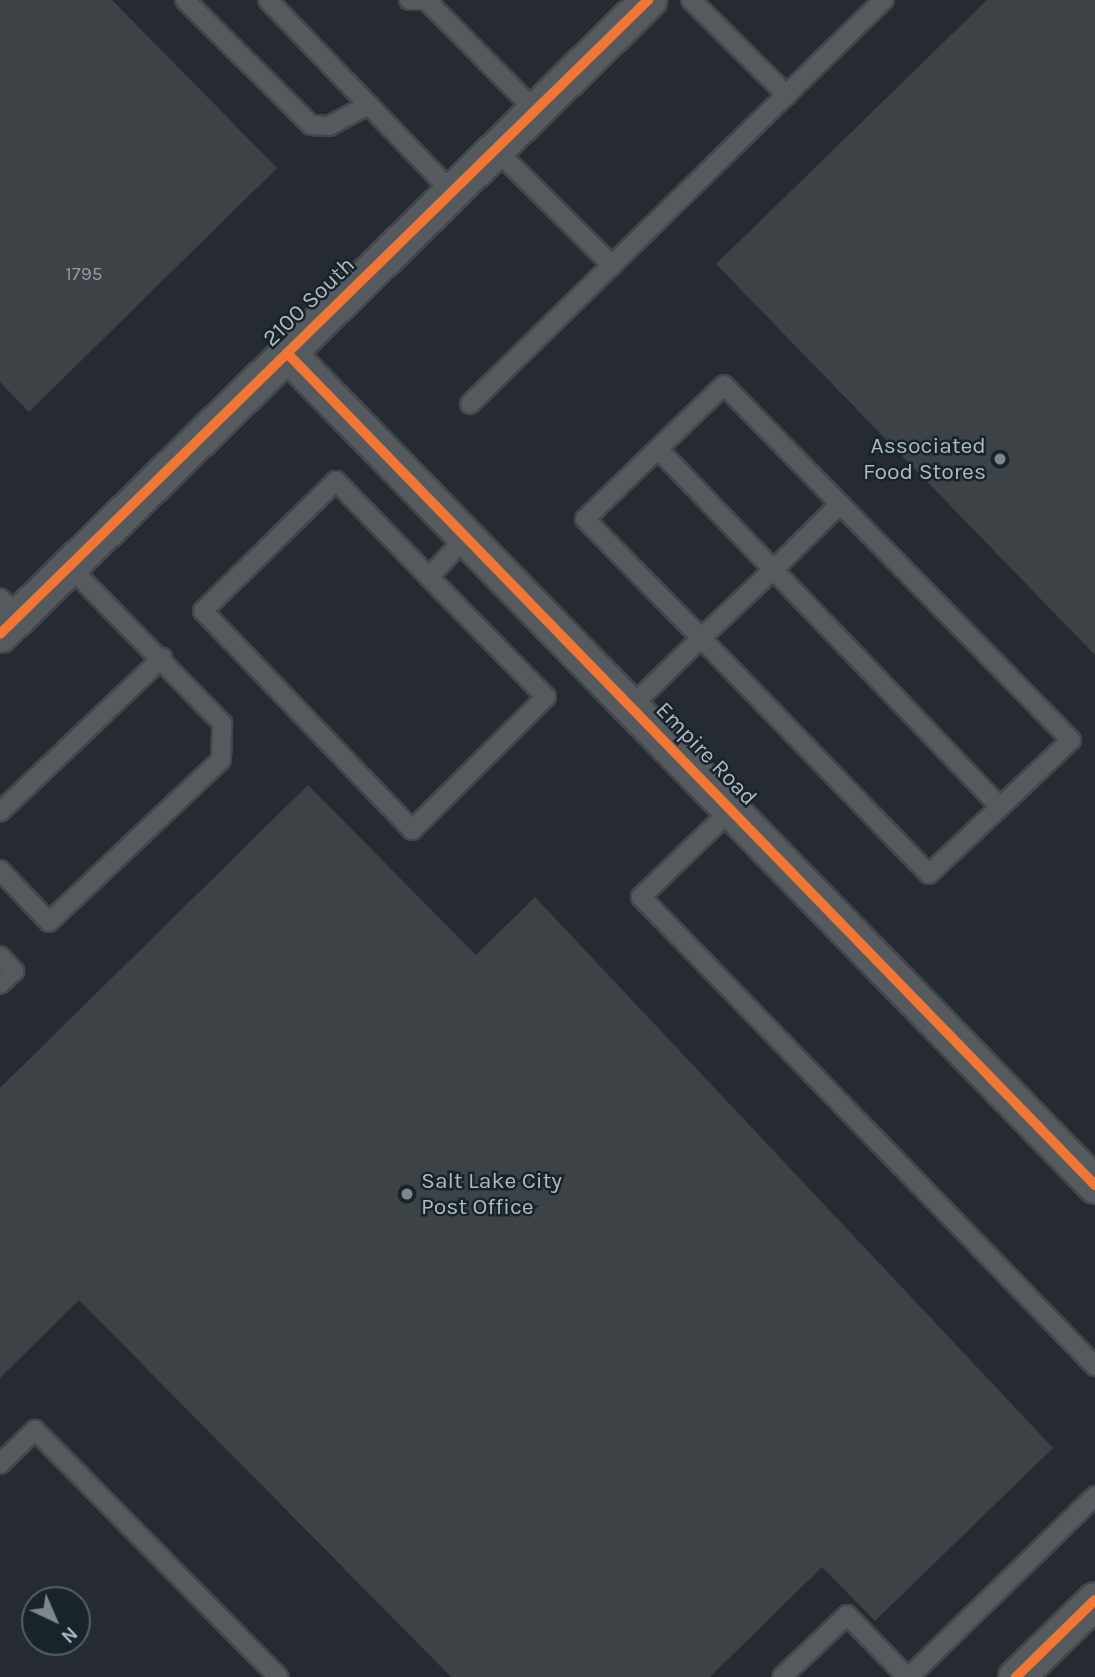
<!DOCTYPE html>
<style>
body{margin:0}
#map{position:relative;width:1095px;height:1677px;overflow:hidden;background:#252b30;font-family:Karla,sans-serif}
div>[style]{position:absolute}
.building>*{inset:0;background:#3d4247}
.roads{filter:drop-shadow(2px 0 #42474b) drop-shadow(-2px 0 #42474b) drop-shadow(0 2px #42474b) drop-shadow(0 -2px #42474b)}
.service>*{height:18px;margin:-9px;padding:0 9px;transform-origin:9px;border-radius:9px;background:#555a5f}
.minor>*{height:35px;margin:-17.5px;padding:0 17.5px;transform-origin:17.5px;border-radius:17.5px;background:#555a5f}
.cycleway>*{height:10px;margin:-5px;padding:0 5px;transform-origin:5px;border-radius:5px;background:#f07635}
.dots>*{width:19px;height:19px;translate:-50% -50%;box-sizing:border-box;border:4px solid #19232a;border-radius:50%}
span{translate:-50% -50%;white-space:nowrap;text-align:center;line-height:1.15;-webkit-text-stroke:5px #19232a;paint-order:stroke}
.number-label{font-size:19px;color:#929ba4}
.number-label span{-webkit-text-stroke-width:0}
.street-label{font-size:23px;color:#aeb9c3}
.poi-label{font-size:23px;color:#aeb9c3}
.right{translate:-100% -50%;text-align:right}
.left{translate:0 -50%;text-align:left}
.north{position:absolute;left:21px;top:1586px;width:70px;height:70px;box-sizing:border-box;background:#19232a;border:2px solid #555f67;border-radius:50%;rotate:136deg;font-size:19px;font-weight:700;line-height:28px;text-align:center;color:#aeb9c3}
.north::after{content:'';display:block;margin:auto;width:24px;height:32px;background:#7e8790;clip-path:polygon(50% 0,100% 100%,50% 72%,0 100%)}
</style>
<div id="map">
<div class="building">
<i style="clip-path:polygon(0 0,112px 0,277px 168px,29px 412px,0 382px)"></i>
<i style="clip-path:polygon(987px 0,1095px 0,1095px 655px,716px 264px)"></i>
<i style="clip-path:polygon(308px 785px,476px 955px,535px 897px,1053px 1448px,875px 1621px,822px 1567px,710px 1677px,451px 1677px,79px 1300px,0 1378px,0 1088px)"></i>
</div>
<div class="roads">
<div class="service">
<i style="left:185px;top:0;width:177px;rotate:44.8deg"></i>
<i style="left:311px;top:125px;width:18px;rotate:3deg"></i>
<i style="left:329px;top:126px;width:44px;rotate:-28.3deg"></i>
<i style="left:268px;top:0;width:266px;rotate:46.2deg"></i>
<i style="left:409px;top:0;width:23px"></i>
<i style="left:691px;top:0;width:135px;rotate:44.7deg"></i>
<i style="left:429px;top:3px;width:151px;rotate:45.3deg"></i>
<i style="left:495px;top:149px;width:165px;rotate:44.8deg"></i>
<i style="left:612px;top:265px;width:380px;rotate:-44.3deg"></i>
<i style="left:470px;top:404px;width:199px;rotate:-44.4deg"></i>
<i style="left:658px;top:449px;width:495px;rotate:46.3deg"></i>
<i style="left:429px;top:577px;width:134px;rotate:-134.1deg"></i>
<i style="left:336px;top:481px;width:186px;rotate:135.7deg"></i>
<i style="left:203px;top:611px;width:303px;rotate:46.3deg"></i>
<i style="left:412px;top:830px;width:189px;rotate:-44.8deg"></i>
<i style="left:546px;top:697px;width:168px;rotate:-134.3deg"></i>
<i style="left:429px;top:577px;width:54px;rotate:-47.2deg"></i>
<i style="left:0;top:598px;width:25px;rotate:45deg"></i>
<i style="left:631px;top:707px;width:27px;rotate:-45deg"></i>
<i style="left:650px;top:688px;width:71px;rotate:-44.4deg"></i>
<i style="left:701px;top:638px;width:98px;rotate:-43.3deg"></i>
<i style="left:772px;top:571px;width:95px;rotate:-44.6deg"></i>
<i style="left:840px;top:504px;width:166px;rotate:-134.3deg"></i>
<i style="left:724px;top:385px;width:193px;rotate:136deg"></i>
<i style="left:585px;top:519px;width:166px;rotate:45.7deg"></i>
<i style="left:701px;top:638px;width:328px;rotate:46deg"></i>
<i style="left:929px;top:874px;width:195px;rotate:-43.3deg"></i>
<i style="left:1071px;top:740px;width:330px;rotate:-134.4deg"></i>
<i style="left:731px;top:810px;width:125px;rotate:136deg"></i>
<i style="left:641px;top:897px;width:653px;rotate:45.93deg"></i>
<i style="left:0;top:812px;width:224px;rotate:-43.5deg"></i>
<i style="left:0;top:870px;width:71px;rotate:46.7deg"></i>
<i style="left:49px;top:922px;width:236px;rotate:-43.3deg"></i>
<i style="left:221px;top:760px;width:37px;rotate:-88deg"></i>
<i style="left:222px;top:723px;width:219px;rotate:-134.3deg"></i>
<i style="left:0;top:956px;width:21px;rotate:47deg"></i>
<i style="left:14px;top:971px;width:19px;rotate:137deg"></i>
<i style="left:0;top:1464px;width:49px;rotate:-44.2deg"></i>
<i style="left:35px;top:1430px;width:347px;rotate:45.4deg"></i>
<i style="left:782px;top:1677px;width:90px;rotate:-43.6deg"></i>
<i style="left:847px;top:1615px;width:86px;rotate:45.9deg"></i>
<i style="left:909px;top:1677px;width:260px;rotate:-44.2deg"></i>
</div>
<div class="minor">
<i style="left:287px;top:353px;width:1160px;rotate:45.84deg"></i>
<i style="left:0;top:634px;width:907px;rotate:-44.37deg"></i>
<i style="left:1016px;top:1677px;width:110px;rotate:-44.3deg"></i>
</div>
</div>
<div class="cycleway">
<i style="left:287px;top:353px;width:1160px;rotate:45.84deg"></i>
<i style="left:0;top:634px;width:907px;rotate:-44.37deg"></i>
<i style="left:1016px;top:1677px;width:110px;rotate:-44.3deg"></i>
</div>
<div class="dots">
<i style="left:1000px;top:459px;background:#7e8790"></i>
<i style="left:407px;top:1194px;background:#7e8790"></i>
</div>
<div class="number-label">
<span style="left:84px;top:275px">1795</span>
</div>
<div class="street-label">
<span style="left:309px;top:302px;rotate:-44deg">2100 South</span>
<span style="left:706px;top:754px;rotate:46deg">Empire Road</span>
</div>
<div class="poi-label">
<span class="right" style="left:986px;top:459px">Associated<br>Food Stores</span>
<span class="left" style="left:421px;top:1194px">Salt Lake City<br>Post Office</span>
</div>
<div class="north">N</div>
</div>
